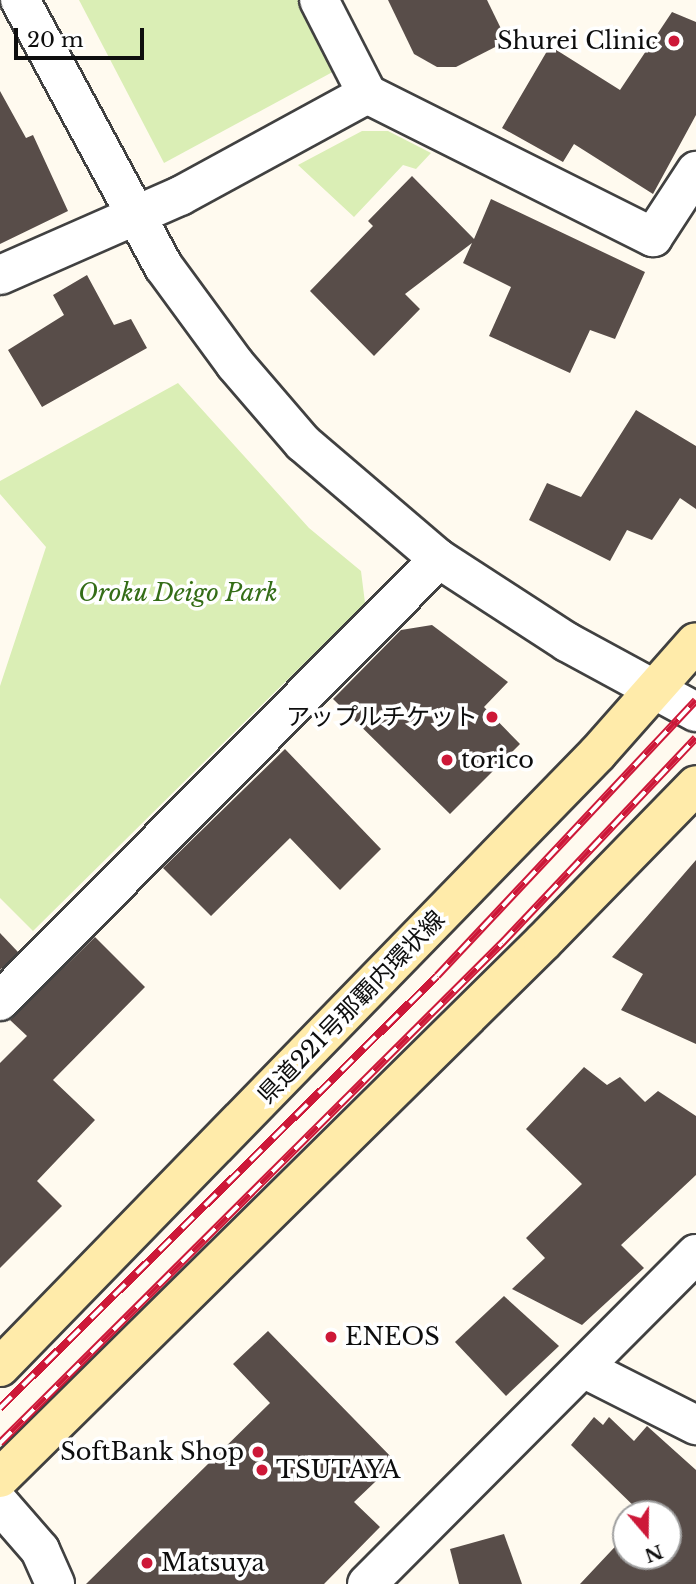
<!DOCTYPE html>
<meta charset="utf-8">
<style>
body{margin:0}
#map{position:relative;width:696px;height:1584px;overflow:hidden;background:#fffaef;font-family:"Libre Baskerville","Noto Sans JP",serif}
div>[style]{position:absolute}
.green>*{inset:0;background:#daeeb5}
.building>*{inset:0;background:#584d49}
.roads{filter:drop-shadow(2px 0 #414141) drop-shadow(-2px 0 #414141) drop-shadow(0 2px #414141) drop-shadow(0 -2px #414141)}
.minor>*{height:38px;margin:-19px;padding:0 19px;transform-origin:19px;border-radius:19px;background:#fff}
.tertiary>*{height:38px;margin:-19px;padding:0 19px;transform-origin:19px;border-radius:19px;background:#fff}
.secondary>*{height:38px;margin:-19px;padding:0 19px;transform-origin:19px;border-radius:19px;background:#ffebaa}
.rail>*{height:8px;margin-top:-4px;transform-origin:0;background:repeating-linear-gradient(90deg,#fff 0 16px,#cd1838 0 32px);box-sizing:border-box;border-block:2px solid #cd1838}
.dots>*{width:19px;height:19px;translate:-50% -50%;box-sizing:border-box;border:4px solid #fff;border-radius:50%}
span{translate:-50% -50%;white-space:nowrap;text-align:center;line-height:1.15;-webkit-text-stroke:7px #fff;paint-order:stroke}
.poi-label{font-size:24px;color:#0e0e0e}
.right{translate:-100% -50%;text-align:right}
.left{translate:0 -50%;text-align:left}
.park-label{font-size:24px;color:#346d17;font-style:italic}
.street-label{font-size:24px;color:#0e0e0e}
.north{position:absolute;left:612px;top:1500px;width:70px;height:70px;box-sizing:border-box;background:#fff;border:2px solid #9f9f9f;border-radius:50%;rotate:160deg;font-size:19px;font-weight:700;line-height:28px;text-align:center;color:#0e0e0e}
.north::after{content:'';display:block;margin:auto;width:24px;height:32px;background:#cd1838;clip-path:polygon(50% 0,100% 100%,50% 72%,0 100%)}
.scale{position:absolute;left:14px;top:28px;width:130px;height:32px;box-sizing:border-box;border:4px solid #0e0e0e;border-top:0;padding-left:9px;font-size:21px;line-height:24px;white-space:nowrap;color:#0e0e0e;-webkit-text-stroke:5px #fff;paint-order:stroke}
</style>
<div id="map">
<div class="green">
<i style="clip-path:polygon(79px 0,303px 0,340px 68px,164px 163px)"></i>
<i style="clip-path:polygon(362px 131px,388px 131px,431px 153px,416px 169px,403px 165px,354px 217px,298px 165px)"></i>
<i style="clip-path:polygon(178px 383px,309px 528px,361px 571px,365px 603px,33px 931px,0 898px,0 686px,46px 547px,0 494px,0 481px)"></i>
</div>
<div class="building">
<i style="clip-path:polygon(388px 0,487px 0,507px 41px,456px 67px,437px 67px,414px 54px)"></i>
<i style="clip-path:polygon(672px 12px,696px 22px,696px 115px,653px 194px,574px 144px,563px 162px,502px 128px,550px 46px,620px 90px)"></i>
<i style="clip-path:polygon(0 91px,26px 138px,33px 135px,68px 211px,0 244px)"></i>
<i style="clip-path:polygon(412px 176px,474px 239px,491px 199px,645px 272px,615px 339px,590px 330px,570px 373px,489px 336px,511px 287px,463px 263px,472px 243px,405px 294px,420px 309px,374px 356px,310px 291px,373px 226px,368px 221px)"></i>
<i style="clip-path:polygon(87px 275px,114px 325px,131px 319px,147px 348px,42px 407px,8px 350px,64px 315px,53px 295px)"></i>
<i style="clip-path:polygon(636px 410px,696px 446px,696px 509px,680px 498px,652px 540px,627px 530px,610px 561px,529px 520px,547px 483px,581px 497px)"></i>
<i style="clip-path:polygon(432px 625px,508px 682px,484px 707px,520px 744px,450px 814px,333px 699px,401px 630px)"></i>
<i style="clip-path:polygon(285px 749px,381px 849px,340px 890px,290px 838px,211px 916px,163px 868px)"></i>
<i style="clip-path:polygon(696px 860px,696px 1044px,621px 1010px,643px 974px,612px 957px)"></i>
<i style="clip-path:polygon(0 933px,18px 952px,0 970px)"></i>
<i style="clip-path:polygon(95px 937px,145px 987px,53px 1080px,95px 1120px,37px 1181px,62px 1206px,0 1268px,0 1063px,27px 1036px,10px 1020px)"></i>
<i style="clip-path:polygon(584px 1067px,607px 1085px,620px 1077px,645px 1102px,658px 1091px,696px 1116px,696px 1175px,621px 1245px,644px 1268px,582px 1325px,512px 1289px,545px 1258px,526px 1238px,582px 1184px,526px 1129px)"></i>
<i style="clip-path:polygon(504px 1296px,559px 1346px,506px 1396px,455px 1342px)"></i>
<i style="clip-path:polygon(268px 1331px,396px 1462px,354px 1502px,380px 1527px,324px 1584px,86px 1584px,270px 1403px,233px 1364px)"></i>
<i style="clip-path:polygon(594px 1417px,603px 1425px,609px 1417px,634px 1441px,647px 1426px,696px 1470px,696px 1584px,580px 1584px,626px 1535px,626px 1556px,668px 1556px,668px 1514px,642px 1514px,571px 1445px)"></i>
<i style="clip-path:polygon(504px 1534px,522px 1584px,459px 1584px,450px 1549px)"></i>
</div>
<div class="roads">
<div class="minor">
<i style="left:319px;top:0;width:106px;rotate:62.9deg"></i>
<i style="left:367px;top:94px;width:320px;rotate:26.6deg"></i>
<i style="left:653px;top:237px;width:79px;rotate:-56.9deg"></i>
<i style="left:0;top:275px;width:197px;rotate:-23.7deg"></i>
<i style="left:180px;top:196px;width:213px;rotate:-28.6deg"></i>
<i style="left:0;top:1001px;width:623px;rotate:-45.2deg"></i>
<i style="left:583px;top:1368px;width:127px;rotate:26.8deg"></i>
<i style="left:367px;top:1584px;width:466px;rotate:-45.1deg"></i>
</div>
<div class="tertiary">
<i style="left:20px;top:0;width:303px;rotate:61.7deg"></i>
<i style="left:164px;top:267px;width:120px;rotate:53.8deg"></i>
<i style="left:235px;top:364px;width:104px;rotate:49.3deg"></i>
<i style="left:303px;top:443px;width:179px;rotate:40.5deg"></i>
<i style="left:439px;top:559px;width:153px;rotate:33deg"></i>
<i style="left:567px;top:642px;width:147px;rotate:28.5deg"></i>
<i style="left:0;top:1504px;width:61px;rotate:49deg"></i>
<i style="left:40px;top:1550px;width:37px;rotate:66deg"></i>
</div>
<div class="secondary">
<i style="left:0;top:1367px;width:856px;rotate:-45.76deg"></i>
<i style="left:597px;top:754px;width:149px;rotate:-48.5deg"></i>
<i style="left:0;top:1478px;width:763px;rotate:-44.63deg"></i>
<i style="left:543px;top:942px;width:219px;rotate:-45.7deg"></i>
</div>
</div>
<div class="rail">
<i style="left:0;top:1408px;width:614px;rotate:-44.67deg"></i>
<i style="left:437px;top:976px;width:378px;rotate:-46.8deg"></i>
<i style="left:0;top:1443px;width:709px;rotate:-44.89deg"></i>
<i style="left:502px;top:943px;width:282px;rotate:-46.6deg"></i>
</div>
<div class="dots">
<i style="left:674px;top:41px;background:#cd1838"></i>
<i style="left:492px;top:717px;background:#cd1838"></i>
<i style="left:447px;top:760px;background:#cd1838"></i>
<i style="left:331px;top:1337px;background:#cd1838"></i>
<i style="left:258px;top:1452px;background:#cd1838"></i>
<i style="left:262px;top:1470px;background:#cd1838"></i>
<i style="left:147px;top:1563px;background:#cd1838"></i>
</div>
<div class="poi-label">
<span class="right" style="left:658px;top:41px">Shurei Clinic</span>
<span class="right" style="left:478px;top:717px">アップルチケット</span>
<span class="left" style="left:461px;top:760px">torico</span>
<span class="left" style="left:345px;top:1337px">ENEOS</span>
<span class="right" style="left:244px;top:1452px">SoftBank Shop</span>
<span class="left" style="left:276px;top:1470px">TSUTAYA</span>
<span class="left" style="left:161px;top:1563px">Matsuya</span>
</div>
<div class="park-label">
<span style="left:178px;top:593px">Oroku Deigo Park</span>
</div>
<div class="street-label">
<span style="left:351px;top:1007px;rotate:-46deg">県道221号那覇内環状線</span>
</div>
<div class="north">N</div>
<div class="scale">20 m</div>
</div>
